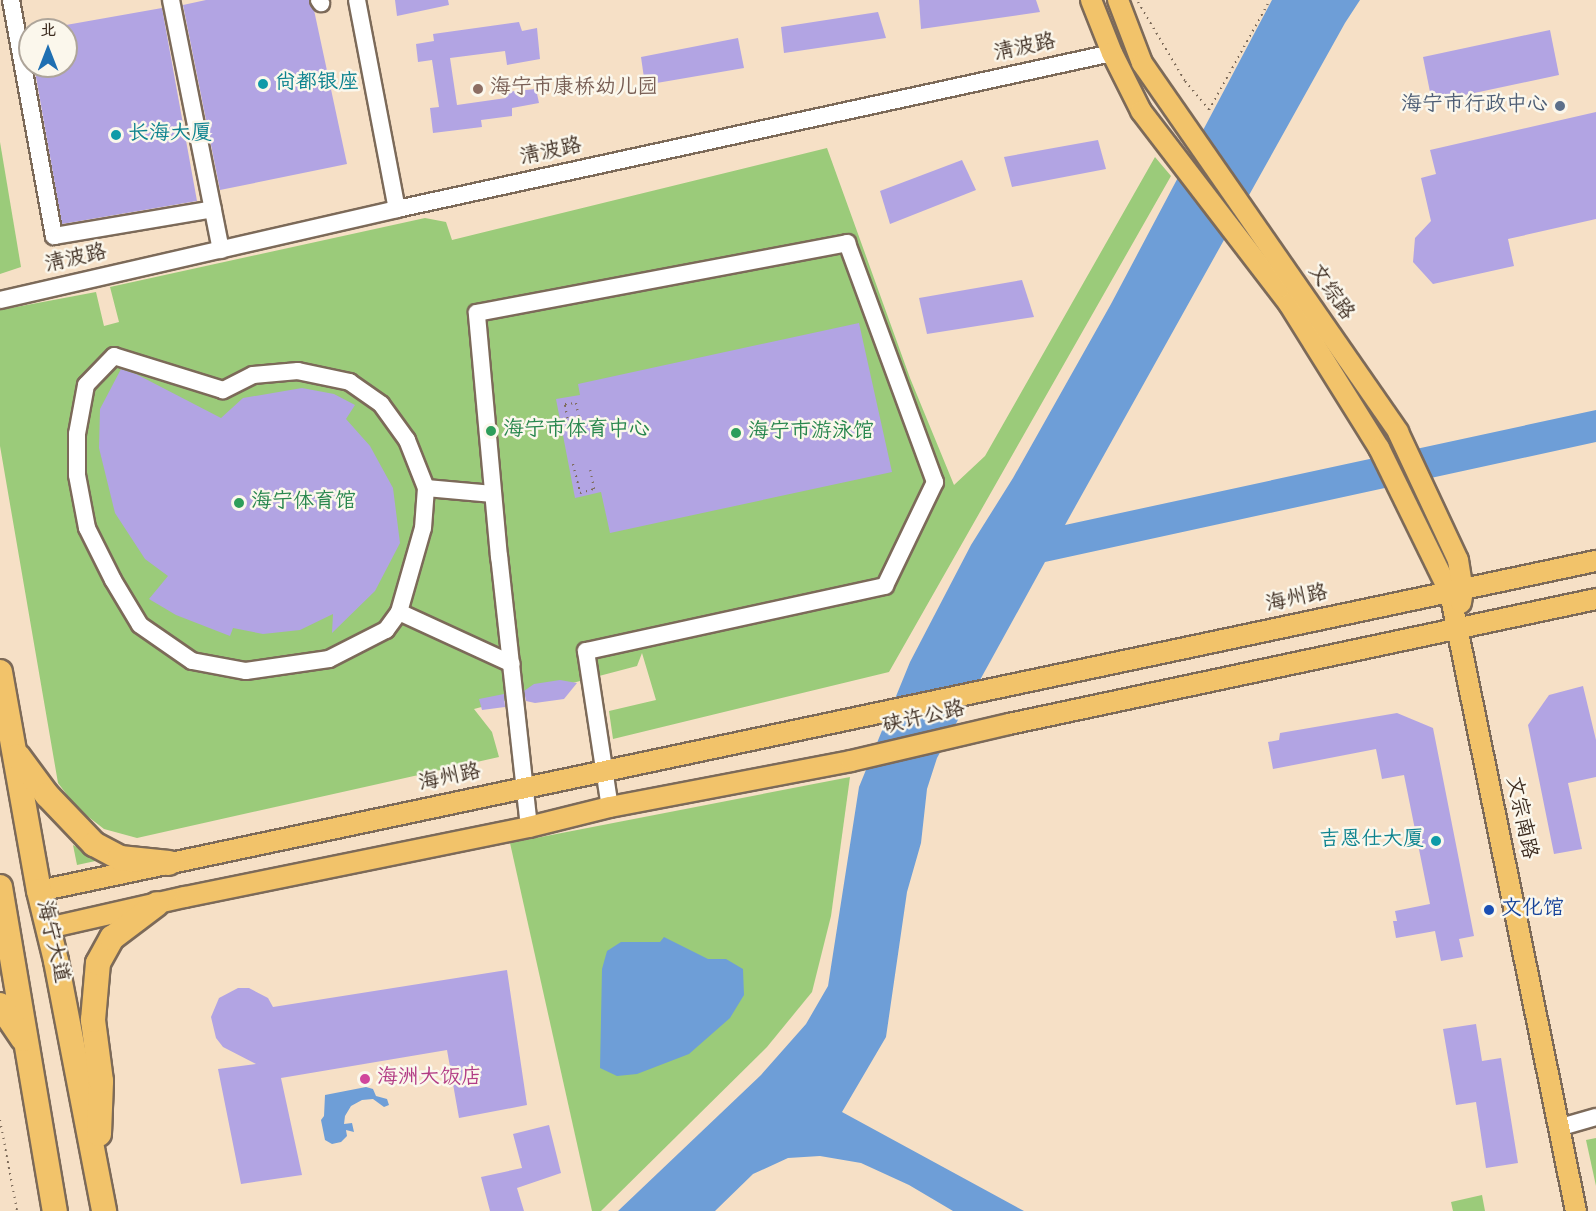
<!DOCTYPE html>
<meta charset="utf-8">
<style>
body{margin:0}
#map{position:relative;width:1596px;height:1211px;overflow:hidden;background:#f6e0c6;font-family:Dekko,"LXGW WenKai TC",sans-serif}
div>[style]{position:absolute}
.green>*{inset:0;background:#9bcb7a}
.water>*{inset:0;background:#6e9ed7}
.building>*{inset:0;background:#b2a4e3}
.path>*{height:2px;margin-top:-1px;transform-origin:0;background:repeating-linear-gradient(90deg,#7c6a59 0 1.5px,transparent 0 6px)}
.roads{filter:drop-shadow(2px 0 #7c6a59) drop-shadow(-2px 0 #7c6a59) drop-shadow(0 2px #7c6a59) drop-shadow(0 -2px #7c6a59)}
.minor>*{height:16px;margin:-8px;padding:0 8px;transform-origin:8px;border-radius:8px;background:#fff}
.major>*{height:20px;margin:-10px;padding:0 10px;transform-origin:10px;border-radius:10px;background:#f2c36a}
.highway>*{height:24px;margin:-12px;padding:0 12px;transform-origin:12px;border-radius:12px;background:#f2c36a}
.dots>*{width:16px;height:16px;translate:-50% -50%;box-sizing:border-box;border:3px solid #fbf7ec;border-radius:50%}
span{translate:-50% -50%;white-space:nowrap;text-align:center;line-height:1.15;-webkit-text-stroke:5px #fbf7ec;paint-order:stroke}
.street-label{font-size:21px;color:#3b2a1e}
.culture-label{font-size:21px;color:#0d838f}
.left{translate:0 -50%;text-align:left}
.right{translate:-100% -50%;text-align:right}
.education-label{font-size:21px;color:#785e54}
.service-label{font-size:21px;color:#4e5e75}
.leisure-label{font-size:21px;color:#27864d}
.transit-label{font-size:21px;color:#164399}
.hotel-label{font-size:21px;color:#b23c85}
.north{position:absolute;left:18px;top:18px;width:60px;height:60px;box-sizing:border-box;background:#fbf7ec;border:2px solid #aea59a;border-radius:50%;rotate:0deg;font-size:16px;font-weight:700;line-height:24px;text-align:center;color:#3b2a1e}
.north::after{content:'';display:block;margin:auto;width:21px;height:27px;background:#1f6fb2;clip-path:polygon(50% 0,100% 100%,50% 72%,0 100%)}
</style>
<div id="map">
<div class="green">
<i style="clip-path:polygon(0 142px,21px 267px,0 274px)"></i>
<i style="clip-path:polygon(827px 148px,910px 378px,954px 485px,985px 456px,1155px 157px,1171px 176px,889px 672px,613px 739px,609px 711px,656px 700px,642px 653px,637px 666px,474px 709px,492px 732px,499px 757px,137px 838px,104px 829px,77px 808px,58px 783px,0 446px,0 310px,96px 292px,104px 326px,119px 322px,110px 287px,425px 218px,446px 222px,452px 240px)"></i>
<i style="clip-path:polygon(850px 777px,831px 916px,812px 992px,767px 1047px,601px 1211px,592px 1211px,510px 843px)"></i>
<i style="clip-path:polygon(73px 845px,100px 860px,77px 865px)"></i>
<i style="clip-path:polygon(1596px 1138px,1596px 1186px,1586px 1140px)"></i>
<i style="clip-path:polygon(1482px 1195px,1485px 1211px,1453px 1211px,1451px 1202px)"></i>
</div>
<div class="water">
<i style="clip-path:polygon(1272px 0,1360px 0,1345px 23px,1065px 525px,1596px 410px,1596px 442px,1045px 562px,937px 758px,927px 789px,921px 843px,907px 892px,886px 1037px,842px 1112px,1024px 1211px,953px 1211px,909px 1185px,861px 1163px,820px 1156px,788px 1158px,753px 1174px,715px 1211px,618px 1211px,761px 1075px,806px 1024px,828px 986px,859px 787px,910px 662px,971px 545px,1013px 478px,1111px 304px)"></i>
<i style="clip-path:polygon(664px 937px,708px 959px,726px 959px,743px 969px,744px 995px,730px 1018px,689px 1054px,637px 1074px,617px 1076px,600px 1068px,602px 969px,607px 951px,621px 942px,660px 942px)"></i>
<i style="clip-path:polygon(366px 1087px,373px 1089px,376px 1096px,387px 1099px,389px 1105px,384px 1107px,373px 1099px,362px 1100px,351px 1106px,345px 1116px,344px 1124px,352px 1123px,354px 1132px,346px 1130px,347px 1136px,341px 1142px,332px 1144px,325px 1140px,321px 1120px,324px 1116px,325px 1095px)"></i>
</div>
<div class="building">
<i style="clip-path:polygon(206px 0,309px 0,314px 10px,347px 164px,220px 190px,183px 5px)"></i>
<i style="clip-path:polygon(395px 0,448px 0,449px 5px,397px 16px)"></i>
<i style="clip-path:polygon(919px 0,1036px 0,1040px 12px,921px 29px)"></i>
<i style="clip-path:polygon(162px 8px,197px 201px,62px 224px,34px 66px,66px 66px,66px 25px)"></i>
<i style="clip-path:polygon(878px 12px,886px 38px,784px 53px,781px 27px)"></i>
<i style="clip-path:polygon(519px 22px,522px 31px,537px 28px,540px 59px,507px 65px,505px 51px,450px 58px,457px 105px,506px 98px,504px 92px,536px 89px,539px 103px,512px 108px,512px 116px,481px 120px,482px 127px,433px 133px,430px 108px,439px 107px,432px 60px,418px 62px,416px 44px,434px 41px,433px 34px)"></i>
<i style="clip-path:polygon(1550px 30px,1559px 75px,1432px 102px,1423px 57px)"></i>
<i style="clip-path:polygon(738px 38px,744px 68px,645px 85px,641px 57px)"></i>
<i style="clip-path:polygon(1596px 112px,1596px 219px,1508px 239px,1514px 266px,1433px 284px,1413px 262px,1415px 238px,1431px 221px,1421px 178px,1436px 174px,1430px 150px)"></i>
<i style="clip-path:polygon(1098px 140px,1106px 169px,1012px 187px,1004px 157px)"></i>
<i style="clip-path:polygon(962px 160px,976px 190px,890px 224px,880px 191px)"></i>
<i style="clip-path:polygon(1022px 280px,1034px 317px,927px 334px,919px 298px)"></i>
<i style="clip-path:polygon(859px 323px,892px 472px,610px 533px,601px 492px,575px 498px,556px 399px,580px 395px,578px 384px)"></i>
<i style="clip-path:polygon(121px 369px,136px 374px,221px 418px,243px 398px,302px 388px,334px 394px,355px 405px,346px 419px,370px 446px,393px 488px,400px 543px,375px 591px,332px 633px,333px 614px,300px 630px,263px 634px,233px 628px,230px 636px,176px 615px,149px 599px,168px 576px,145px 559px,115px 513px,99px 448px,100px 409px)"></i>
<i style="clip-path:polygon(560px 680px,577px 683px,564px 699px,535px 703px,526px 701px,524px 691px,534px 684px)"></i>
<i style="clip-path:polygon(1583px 686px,1596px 740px,1596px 777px,1568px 783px,1582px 849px,1554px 854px,1528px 725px,1549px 695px)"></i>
<i style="clip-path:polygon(504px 694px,505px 707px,482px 710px,479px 699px)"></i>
<i style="clip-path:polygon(1397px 713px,1433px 728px,1474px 936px,1459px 939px,1463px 957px,1441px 961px,1435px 931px,1396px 938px,1393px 921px,1397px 921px,1395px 911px,1430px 904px,1404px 775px,1382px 779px,1376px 749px,1273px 769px,1268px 742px,1279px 740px,1280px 733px)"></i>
<i style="clip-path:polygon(507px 970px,527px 1105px,459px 1118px,447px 1050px,281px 1078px,302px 1175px,241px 1184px,218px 1069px,256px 1064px,223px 1047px,216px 1038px,211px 1017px,219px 998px,238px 988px,249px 988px,268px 998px,273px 1007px)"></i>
<i style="clip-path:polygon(1476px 1024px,1482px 1061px,1501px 1058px,1518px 1163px,1486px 1168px,1476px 1102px,1456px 1105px,1443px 1029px)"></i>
<i style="clip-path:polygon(549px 1125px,561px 1173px,517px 1188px,524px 1211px,490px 1211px,481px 1177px,522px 1168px,513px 1134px)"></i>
</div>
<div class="path">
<i style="left:1138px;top:2px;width:92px;rotate:59.3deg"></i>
<i style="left:1185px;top:81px;width:38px;rotate:50deg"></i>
<i style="left:1209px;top:110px;width:126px;rotate:-61deg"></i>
<i style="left:571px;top:436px;width:33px;rotate:-101deg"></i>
<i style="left:565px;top:404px;width:11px;rotate:-5deg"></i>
<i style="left:576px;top:403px;width:19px;rotate:78deg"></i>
<i style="left:573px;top:464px;width:30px;rotate:76deg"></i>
<i style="left:580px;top:493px;width:15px;rotate:-16deg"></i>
<i style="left:594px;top:489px;width:21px;rotate:-101deg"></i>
<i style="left:0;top:1120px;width:93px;rotate:79.4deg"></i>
</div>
<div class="roads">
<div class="minor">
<i style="left:11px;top:0;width:240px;rotate:79.7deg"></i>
<i style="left:54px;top:236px;width:161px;rotate:-9.6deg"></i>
<i style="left:171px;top:0;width:255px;rotate:78.7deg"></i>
<i style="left:319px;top:0;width:4px;rotate:56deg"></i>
<i style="left:357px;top:0;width:213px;rotate:79.2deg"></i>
<i style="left:0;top:300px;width:407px;rotate:-12.9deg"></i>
<i style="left:397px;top:209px;width:732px;rotate:-12.31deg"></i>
<i style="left:493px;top:494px;width:67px;rotate:-174.9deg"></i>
<i style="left:426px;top:488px;width:52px;rotate:-111.6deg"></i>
<i style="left:407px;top:440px;width:44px;rotate:-125.8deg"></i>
<i style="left:381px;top:404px;width:38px;rotate:-145deg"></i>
<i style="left:350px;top:382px;width:53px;rotate:-168.1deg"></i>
<i style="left:298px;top:371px;width:45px;rotate:174.9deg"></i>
<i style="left:253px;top:375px;width:34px;rotate:153deg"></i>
<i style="left:223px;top:390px;width:114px;rotate:-162.7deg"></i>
<i style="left:114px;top:356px;width:40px;rotate:134deg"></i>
<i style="left:86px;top:385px;width:50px;rotate:100.4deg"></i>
<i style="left:77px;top:434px;width:41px;rotate:90deg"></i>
<i style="left:77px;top:475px;width:54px;rotate:79.3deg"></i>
<i style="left:87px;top:528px;width:58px;rotate:63.4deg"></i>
<i style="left:113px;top:580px;width:52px;rotate:59deg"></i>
<i style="left:140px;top:625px;width:63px;rotate:34.7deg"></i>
<i style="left:192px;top:661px;width:55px;rotate:10.5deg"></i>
<i style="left:246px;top:671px;width:84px;rotate:-8.2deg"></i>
<i style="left:329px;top:659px;width:64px;rotate:-27deg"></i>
<i style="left:386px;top:630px;width:22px;rotate:-54deg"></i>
<i style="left:399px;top:612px;width:124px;rotate:24.7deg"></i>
<i style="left:399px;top:612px;width:87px;rotate:-74.1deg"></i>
<i style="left:423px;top:528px;width:40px;rotate:-85.7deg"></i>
<i style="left:529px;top:827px;width:272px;rotate:-96.3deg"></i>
<i style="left:499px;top:557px;width:245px;rotate:-95.2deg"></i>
<i style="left:477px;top:313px;width:377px;rotate:-10.7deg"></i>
<i style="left:847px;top:243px;width:255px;rotate:69.8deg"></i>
<i style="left:935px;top:482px;width:115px;rotate:115.7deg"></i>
<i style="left:885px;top:586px;width:306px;rotate:167.7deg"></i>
<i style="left:586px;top:651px;width:158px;rotate:81.3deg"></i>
<i style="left:1561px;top:1127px;width:36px;rotate:-16deg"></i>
</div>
<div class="major">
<i style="left:1091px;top:0;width:57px;rotate:68.4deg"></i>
<i style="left:1112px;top:53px;width:65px;rotate:63.4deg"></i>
<i style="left:1141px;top:111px;width:243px;rotate:52.5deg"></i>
<i style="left:1289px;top:304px;width:170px;rotate:58deg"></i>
<i style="left:1379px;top:448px;width:161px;rotate:63.9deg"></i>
<i style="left:1450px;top:593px;width:631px;rotate:78.48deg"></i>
<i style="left:1118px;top:0;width:67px;rotate:69.1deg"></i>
<i style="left:1142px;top:63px;width:449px;rotate:55.2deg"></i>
<i style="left:1398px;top:432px;width:141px;rotate:64.9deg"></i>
<i style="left:1458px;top:560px;width:30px;rotate:81deg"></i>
<i style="left:1463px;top:590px;width:13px;rotate:99deg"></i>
<i style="left:39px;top:891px;width:1592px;rotate:-11.97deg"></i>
<i style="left:48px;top:928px;width:140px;rotate:-12.8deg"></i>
<i style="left:185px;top:897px;width:351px;rotate:-11.5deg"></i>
<i style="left:529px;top:827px;width:83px;rotate:-13.9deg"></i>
<i style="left:610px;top:807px;width:245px;rotate:-10.8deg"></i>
<i style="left:851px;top:761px;width:162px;rotate:-13.2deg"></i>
<i style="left:1009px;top:724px;width:600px;rotate:-12.02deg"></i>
</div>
<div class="highway">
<i style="left:0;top:672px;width:222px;rotate:79.9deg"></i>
<i style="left:39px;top:891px;width:72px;rotate:76.3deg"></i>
<i style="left:56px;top:961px;width:255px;rotate:79.1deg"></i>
<i style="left:18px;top:756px;width:49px;rotate:53.4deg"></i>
<i style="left:47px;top:795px;width:68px;rotate:46.2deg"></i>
<i style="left:94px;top:844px;width:30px;rotate:28deg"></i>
<i style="left:120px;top:858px;width:49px;rotate:5.8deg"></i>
<i style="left:0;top:887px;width:329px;rotate:80.4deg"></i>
<i style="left:0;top:1005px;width:41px;rotate:55.9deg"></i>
<i style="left:99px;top:1134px;width:53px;rotate:-87.8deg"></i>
<i style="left:101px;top:1081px;width:62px;rotate:-97.5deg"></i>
<i style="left:93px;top:1020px;width:57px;rotate:-85deg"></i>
<i style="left:98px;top:963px;width:29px;rotate:-61deg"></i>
<i style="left:112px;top:938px;width:56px;rotate:-37.1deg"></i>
</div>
</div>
<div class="dots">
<i style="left:263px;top:84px;background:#0f9aa8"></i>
<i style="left:478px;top:89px;background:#8d6e63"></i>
<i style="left:1560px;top:106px;background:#5c6f8a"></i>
<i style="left:116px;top:135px;background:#0f9aa8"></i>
<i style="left:491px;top:431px;background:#2e9e5b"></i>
<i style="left:736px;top:433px;background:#2e9e5b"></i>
<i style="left:239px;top:503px;background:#2e9e5b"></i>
<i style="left:1436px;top:841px;background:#0f9aa8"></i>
<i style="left:1489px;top:910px;background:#1a4fb4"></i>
<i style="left:365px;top:1079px;background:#d1479c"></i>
</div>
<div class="street-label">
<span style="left:1025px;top:49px;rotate:-12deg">清波路</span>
<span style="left:551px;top:153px;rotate:-12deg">清波路</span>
<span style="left:76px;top:260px;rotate:-13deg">清波路</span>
<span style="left:1330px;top:293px;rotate:55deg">文综路</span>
<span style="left:1297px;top:600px;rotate:-12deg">海州路</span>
<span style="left:924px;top:719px;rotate:-13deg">硖许公路</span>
<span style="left:450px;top:779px;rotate:-12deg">海州路</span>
<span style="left:1520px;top:818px;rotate:78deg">文宗南路</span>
<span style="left:51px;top:942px;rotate:77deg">海宁大道</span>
</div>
<div class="culture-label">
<span class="left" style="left:275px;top:84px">尚都银座</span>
<span class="left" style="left:128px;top:135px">长海大厦</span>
<span class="right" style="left:1424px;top:841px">吉恩仕大厦</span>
</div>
<div class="education-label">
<span class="left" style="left:490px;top:89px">海宁市康桥幼儿园</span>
</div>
<div class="service-label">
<span class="right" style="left:1548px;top:106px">海宁市行政中心</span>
</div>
<div class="leisure-label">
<span class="left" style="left:503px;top:431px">海宁市体育中心</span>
<span class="left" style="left:748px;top:433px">海宁市游泳馆</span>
<span class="left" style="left:251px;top:503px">海宁体育馆</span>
</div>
<div class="transit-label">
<span class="left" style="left:1501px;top:910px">文化馆</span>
</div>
<div class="hotel-label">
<span class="left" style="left:377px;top:1079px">海洲大饭店</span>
</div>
<div class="north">北</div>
</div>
